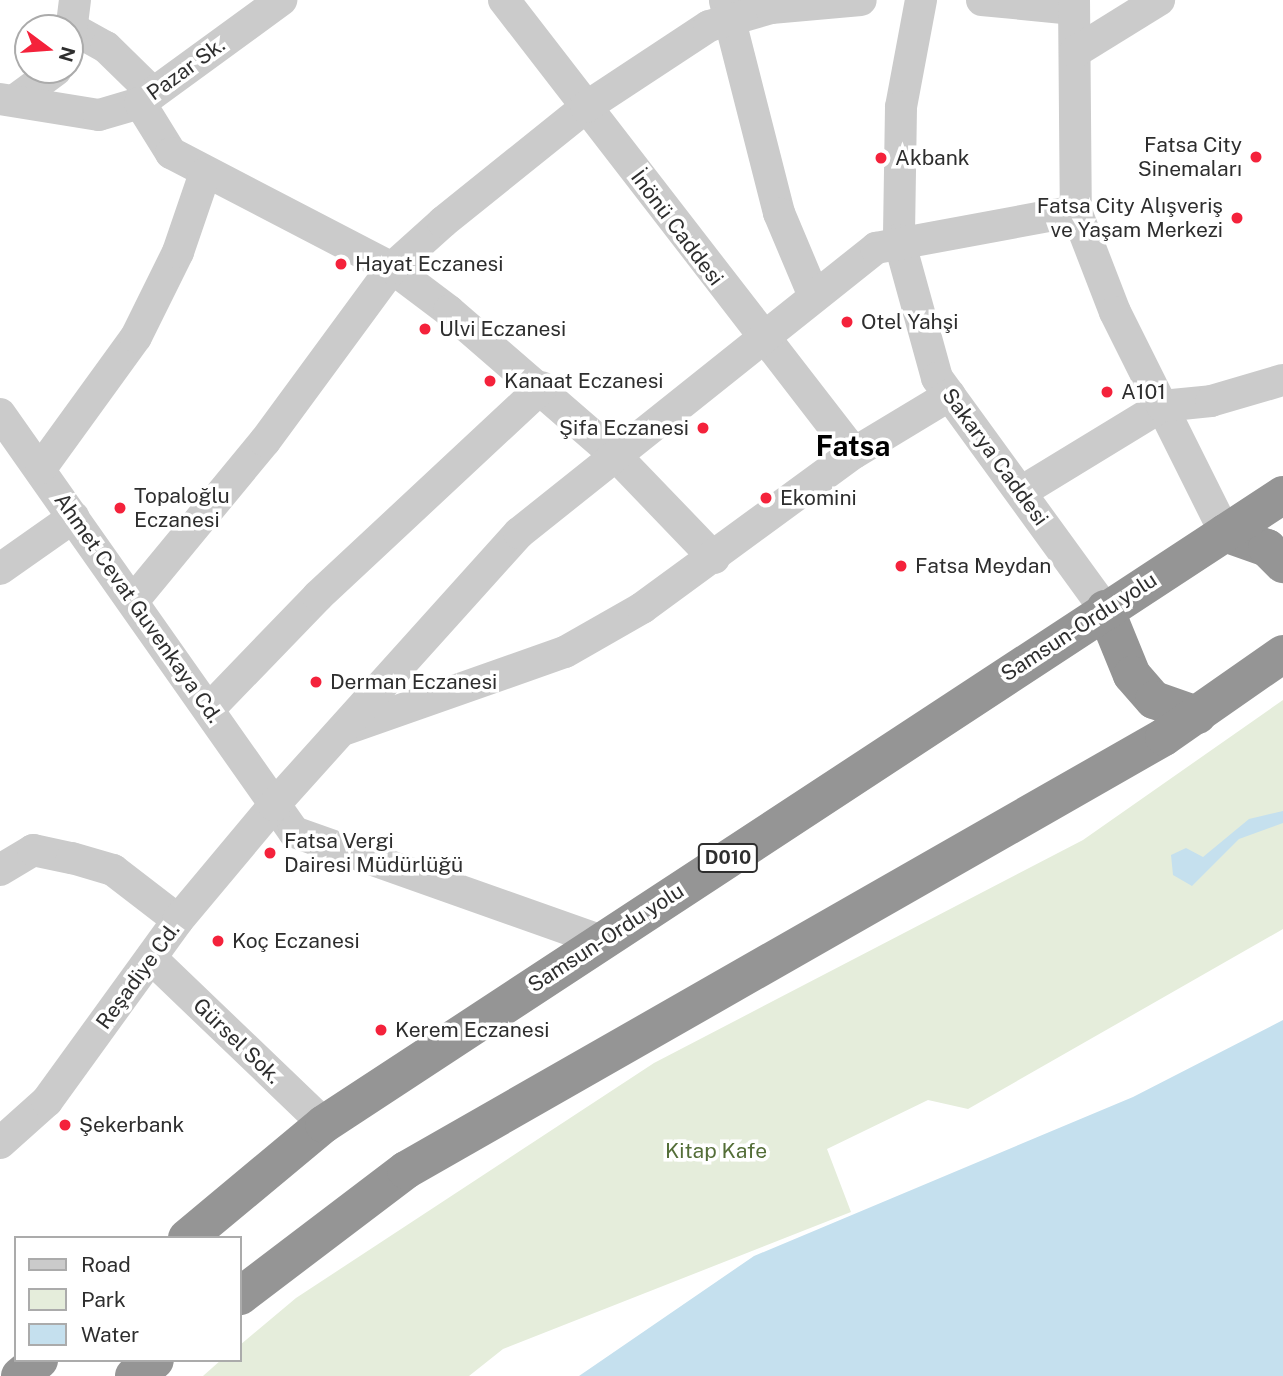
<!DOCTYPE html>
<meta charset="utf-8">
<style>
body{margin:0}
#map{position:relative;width:1283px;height:1376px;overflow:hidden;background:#fff;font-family:"Public Sans",sans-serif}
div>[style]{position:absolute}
.green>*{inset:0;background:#e5eddb}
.water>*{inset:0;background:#c5e0ee}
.minor>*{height:32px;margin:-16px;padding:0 16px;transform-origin:16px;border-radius:16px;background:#cbcbcb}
.highway>*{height:38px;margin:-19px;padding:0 19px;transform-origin:19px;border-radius:19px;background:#959595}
.dots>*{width:19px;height:19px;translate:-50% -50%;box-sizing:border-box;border:4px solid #fff;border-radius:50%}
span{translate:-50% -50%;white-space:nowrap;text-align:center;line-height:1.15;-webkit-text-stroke:7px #fff;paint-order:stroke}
.shield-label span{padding:2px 5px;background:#fff;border:2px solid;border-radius:5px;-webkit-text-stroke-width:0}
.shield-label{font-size:19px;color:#2e2e2e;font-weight:700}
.street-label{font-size:21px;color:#2e2e2e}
.poi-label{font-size:21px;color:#2e2e2e}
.right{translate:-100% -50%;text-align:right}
.left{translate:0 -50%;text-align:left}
.park-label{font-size:21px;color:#546e38}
.district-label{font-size:28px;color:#000;font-weight:700}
.legend{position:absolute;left:14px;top:1236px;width:228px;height:126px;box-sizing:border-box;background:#fff;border:2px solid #ababab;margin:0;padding:9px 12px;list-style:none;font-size:21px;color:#2e2e2e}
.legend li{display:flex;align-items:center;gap:14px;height:35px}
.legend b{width:35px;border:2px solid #ababab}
.north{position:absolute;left:14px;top:14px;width:70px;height:70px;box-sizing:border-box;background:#fff;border:2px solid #ababab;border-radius:50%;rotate:106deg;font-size:19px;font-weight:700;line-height:28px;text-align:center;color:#2e2e2e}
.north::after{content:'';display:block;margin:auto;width:24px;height:32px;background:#f4223b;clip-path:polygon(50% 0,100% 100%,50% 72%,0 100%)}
</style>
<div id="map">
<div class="green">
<i style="clip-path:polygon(1283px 700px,1283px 929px,968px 1109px,928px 1100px,827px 1149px,851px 1212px,503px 1349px,469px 1376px,203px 1376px,221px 1360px,240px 1360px,240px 1345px,296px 1298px,654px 1063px,1083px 840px)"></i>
</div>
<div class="water">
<i style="clip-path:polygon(1283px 811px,1283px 823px,1239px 839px,1192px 886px,1173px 875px,1171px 855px,1186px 848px,1203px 857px,1249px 819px)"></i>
<i style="clip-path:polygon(1283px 1020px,1283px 1376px,579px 1376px,754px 1256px,1133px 1097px)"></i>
</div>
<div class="minor">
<i style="left:504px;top:0;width:572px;rotate:52.31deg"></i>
<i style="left:921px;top:0;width:109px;rotate:100.6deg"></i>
<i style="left:901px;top:107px;width:133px;rotate:90.9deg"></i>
<i style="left:899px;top:240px;width:143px;rotate:74.6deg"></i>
<i style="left:937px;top:378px;width:286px;rotate:54deg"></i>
<i style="left:982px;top:0;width:92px;rotate:5.6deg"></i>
<i style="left:1074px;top:0;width:211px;rotate:89.5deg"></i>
<i style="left:1076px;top:211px;width:108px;rotate:68.9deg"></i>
<i style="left:1115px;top:312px;width:247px;rotate:63.5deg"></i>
<i style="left:725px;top:1px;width:219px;rotate:75.7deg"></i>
<i style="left:779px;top:213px;width:88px;rotate:67.2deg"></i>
<i style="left:75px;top:30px;width:35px;rotate:29deg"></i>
<i style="left:106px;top:47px;width:66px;rotate:44.4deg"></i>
<i style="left:70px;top:40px;width:40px;rotate:-82.9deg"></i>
<i style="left:1075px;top:52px;width:99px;rotate:-31.8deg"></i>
<i style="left:18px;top:98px;width:47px;rotate:-36.4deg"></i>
<i style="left:0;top:99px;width:100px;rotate:9.2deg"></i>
<i style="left:99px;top:115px;width:43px;rotate:-16.3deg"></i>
<i style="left:140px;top:103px;width:175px;rotate:-36.1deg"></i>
<i style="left:140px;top:103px;width:59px;rotate:58.2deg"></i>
<i style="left:171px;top:153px;width:249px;rotate:27.5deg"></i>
<i style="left:392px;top:268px;width:71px;rotate:37deg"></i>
<i style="left:449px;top:311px;width:220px;rotate:40.9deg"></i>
<i style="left:615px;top:455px;width:143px;rotate:46.1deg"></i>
<i style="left:0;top:414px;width:511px;rotate:54.88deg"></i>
<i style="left:294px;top:832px;width:327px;rotate:19.5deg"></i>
<i style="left:41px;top:468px;width:162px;rotate:-54.1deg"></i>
<i style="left:136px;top:337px;width:95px;rotate:-63.7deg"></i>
<i style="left:178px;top:252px;width:83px;rotate:-71.1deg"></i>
<i style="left:1021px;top:492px;width:165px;rotate:-31.4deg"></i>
<i style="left:1162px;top:406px;width:49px;rotate:-5.8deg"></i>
<i style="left:1211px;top:401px;width:75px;rotate:-16.3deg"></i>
<i style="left:0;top:569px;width:90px;rotate:-35.1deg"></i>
<i style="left:133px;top:601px;width:207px;rotate:-50.5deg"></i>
<i style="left:265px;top:441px;width:215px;rotate:-53.7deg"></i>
<i style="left:392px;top:268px;width:69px;rotate:-42deg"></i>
<i style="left:443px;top:222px;width:184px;rotate:-38.8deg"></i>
<i style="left:586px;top:107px;width:147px;rotate:-33.4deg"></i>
<i style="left:709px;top:26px;width:65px;rotate:-16.2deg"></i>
<i style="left:771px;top:8px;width:90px;rotate:-5.1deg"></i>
<i style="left:209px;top:709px;width:157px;rotate:-46deg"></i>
<i style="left:318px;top:596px;width:306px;rotate:-43deg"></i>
<i style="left:346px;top:729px;width:232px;rotate:-19.4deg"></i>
<i style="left:565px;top:652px;width:89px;rotate:-29.7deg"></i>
<i style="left:642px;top:608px;width:263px;rotate:-36.2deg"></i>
<i style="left:854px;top:453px;width:112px;rotate:-31.1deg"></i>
<i style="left:0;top:870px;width:39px;rotate:-31deg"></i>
<i style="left:33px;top:850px;width:40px;rotate:12deg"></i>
<i style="left:72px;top:858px;width:43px;rotate:16.3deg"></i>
<i style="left:113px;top:870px;width:82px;rotate:37.6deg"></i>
<i style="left:151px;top:958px;width:240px;rotate:43.8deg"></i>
<i style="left:0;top:1143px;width:63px;rotate:-41.8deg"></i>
<i style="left:47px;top:1101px;width:223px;rotate:-54.1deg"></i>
<i style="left:178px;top:920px;width:150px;rotate:-50.1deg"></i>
<i style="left:274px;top:805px;width:366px;rotate:-48deg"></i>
<i style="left:519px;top:533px;width:457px;rotate:-38.6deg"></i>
<i style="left:876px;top:248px;width:203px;rotate:-10.5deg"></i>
</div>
<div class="highway">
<i style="left:1225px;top:533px;width:45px;rotate:19.7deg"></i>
<i style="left:1267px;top:548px;width:23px;rotate:45deg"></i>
<i style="left:1105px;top:609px;width:71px;rotate:67.8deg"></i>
<i style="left:1132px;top:675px;width:33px;rotate:49deg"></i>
<i style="left:1154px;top:700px;width:46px;rotate:19.2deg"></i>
<i style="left:187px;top:1238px;width:178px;rotate:-39.8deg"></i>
<i style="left:324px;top:1124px;width:1147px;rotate:-33.26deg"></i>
<i style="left:240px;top:1296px;width:208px;rotate:-37.2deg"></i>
<i style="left:406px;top:1170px;width:873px;rotate:-29.74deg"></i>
<i style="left:1164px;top:737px;width:145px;rotate:-34.9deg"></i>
<i style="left:20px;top:1376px;width:25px;rotate:-40deg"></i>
<i style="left:134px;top:1376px;width:26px;rotate:-37deg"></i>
</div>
<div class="dots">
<i style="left:1256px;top:157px;background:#f4223b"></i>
<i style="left:881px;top:158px;background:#f4223b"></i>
<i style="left:1237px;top:218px;background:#f4223b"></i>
<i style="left:341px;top:264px;background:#f4223b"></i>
<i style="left:847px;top:322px;background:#f4223b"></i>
<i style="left:425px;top:329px;background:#f4223b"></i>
<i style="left:490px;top:381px;background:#f4223b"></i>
<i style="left:1107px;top:392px;background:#f4223b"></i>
<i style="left:703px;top:428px;background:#f4223b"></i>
<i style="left:766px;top:498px;background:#f4223b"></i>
<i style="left:120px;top:508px;background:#f4223b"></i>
<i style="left:901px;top:566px;background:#f4223b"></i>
<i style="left:316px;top:682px;background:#f4223b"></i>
<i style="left:270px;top:853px;background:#f4223b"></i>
<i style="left:218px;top:941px;background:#f4223b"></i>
<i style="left:381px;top:1030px;background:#f4223b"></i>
<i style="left:65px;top:1125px;background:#f4223b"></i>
</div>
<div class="shield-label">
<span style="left:728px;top:858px">D010</span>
</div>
<div class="street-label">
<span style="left:186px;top:69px;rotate:-36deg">Pazar Sk.</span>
<span style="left:677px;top:228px;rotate:53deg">İnönü Caddesi</span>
<span style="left:995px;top:457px;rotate:54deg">Sakarya Caddesi</span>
<span style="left:138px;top:608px;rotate:55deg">Ahmet Cevat Guvenkaya Cd.</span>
<span style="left:1079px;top:627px;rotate:-33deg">Samsun-Ordu yolu</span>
<span style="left:606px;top:938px;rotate:-33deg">Samsun-Ordu yolu</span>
<span style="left:138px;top:976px;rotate:-54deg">Reşadiye Cd.</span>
<span style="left:237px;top:1041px;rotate:44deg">Gürsel Sok.</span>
</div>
<div class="poi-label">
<span class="right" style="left:1242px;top:157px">Fatsa City<br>Sinemaları</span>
<span class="left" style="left:895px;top:158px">Akbank</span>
<span class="right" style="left:1223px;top:218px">Fatsa City Alışveriş<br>ve Yaşam Merkezi</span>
<span class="left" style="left:355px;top:264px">Hayat Eczanesi</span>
<span class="left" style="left:861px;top:322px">Otel Yahşi</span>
<span class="left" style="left:439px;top:329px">Ulvi Eczanesi</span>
<span class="left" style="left:504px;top:381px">Kanaat Eczanesi</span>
<span class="left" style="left:1121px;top:392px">A101</span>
<span class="right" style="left:689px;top:428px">Şifa Eczanesi</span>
<span class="left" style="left:134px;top:508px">Topaloğlu<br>Eczanesi</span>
<span class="left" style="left:780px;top:498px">Ekomini</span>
<span class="left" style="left:915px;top:566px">Fatsa Meydan</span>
<span class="left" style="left:330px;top:682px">Derman Eczanesi</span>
<span class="left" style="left:284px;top:853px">Fatsa Vergi<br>Dairesi Müdürlüğü</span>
<span class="left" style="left:232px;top:941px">Koç Eczanesi</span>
<span class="left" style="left:395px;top:1030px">Kerem Eczanesi</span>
<span class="left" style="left:79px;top:1125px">Şekerbank</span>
</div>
<div class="park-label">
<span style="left:716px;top:1151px">Kitap Kafe</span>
</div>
<div class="district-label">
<span style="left:853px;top:446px">Fatsa</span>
</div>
<ul class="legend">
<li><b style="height:9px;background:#cbcbcb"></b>Road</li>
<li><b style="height:19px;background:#e5eddb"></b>Park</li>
<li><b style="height:19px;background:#c5e0ee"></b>Water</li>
</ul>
<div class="north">N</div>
</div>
